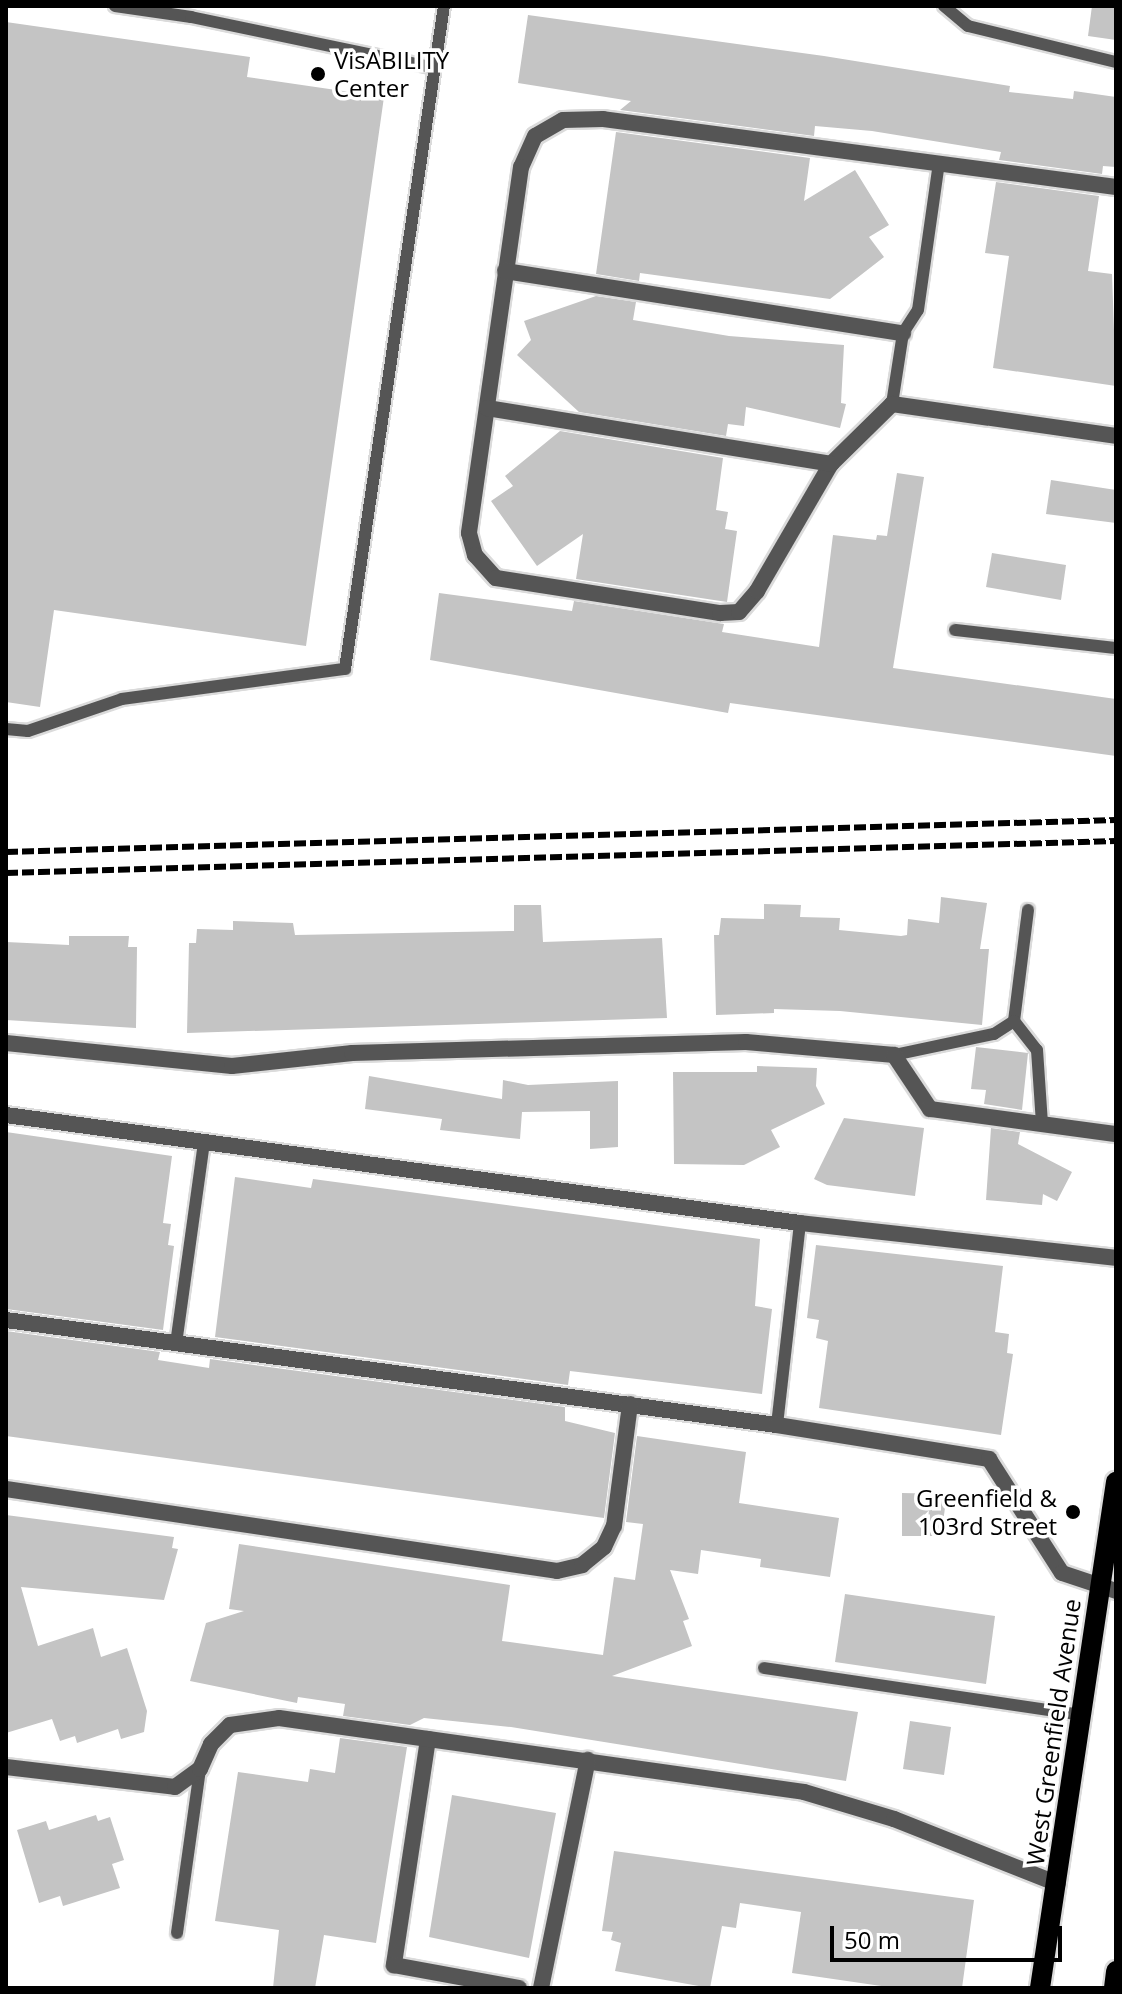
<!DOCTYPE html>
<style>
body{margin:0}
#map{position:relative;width:1122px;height:1994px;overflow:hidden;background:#fff;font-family:"Open Sans",sans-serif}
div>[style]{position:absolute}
.building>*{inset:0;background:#c4c4c4}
.roads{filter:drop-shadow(2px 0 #dbdbdb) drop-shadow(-2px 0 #dbdbdb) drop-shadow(0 2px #dbdbdb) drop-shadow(0 -2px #dbdbdb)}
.service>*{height:12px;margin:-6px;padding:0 6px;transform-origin:6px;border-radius:6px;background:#555}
.minor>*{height:16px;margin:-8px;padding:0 8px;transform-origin:8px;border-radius:8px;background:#555}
.primary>*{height:20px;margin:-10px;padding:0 10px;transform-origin:10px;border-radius:10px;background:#000}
.rail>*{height:6px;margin-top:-3px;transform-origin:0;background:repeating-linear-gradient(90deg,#000 0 12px,transparent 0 16px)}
.dots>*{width:22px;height:22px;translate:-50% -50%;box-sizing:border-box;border:4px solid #fff;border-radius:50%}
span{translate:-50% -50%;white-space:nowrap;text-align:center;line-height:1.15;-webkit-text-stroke:7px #fff;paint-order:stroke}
.poi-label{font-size:24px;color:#000}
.left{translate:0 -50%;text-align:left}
.right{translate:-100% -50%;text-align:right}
.street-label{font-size:24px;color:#000}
.frame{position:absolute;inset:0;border:8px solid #000;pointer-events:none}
.scale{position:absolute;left:830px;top:1926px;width:232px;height:36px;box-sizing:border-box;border:4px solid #000;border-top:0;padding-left:10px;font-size:24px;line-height:28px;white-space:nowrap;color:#000;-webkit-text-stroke:6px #fff;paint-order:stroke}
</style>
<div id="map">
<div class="building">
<i style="clip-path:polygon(1092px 6px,1116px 6px,1116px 40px,1088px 36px)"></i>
<i style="clip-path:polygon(528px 15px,824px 56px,1010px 86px,1009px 92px,1073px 99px,1074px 91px,1116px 97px,1116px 167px,1103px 166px,1102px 174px,999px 160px,1001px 152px,872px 131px,815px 126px,814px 136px,620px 110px,631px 101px,518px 83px)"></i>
<i style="clip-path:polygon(6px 22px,250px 57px,247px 77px,384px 97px,306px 646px,54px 610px,40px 707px,6px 702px)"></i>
<i style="clip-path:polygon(616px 132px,810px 158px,804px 201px,855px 170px,889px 225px,869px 237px,884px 257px,830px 299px,640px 273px,639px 281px,596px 274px)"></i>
<i style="clip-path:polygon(996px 182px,1099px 196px,1088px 271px,1112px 274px,1116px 386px,993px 368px,1009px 256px,985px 253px)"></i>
<i style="clip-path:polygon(596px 296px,636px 302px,633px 320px,729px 336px,844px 345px,841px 403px,846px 404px,840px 428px,746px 407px,744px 426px,728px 424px,726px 436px,579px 412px,517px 355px,531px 340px,524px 321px)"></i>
<i style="clip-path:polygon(560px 431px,723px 458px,716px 510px,728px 512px,725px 529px,737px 531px,727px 602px,576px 579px,583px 534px,537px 566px,491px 501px,513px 486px,505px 476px)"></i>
<i style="clip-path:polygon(897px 473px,924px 477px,893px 668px,1116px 699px,1116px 756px,730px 703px,728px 713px,430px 660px,439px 593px,572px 611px,574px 601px,724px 624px,722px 632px,819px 647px,833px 535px,876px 540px,877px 535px,887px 536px)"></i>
<i style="clip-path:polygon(1051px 480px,1116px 490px,1116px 523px,1046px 514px)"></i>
<i style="clip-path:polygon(992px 553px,1066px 565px,1061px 600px,986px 587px)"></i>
<i style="clip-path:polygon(941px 897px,987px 903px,980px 949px,989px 949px,982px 1025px,840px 1011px,774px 1009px,774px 1013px,716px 1015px,714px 935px,719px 935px,721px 918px,764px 919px,764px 904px,801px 905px,800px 917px,840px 918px,839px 930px,901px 936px,907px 935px,908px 919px,939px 923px)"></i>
<i style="clip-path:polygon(514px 905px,541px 905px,543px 942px,662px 938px,667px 1018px,187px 1033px,189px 943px,196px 943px,197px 929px,233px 930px,233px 921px,293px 923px,295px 935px,514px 931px)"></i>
<i style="clip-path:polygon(69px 936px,129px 936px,128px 947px,137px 947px,136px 1028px,6px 1020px,6px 942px,69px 945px)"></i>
<i style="clip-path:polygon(976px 1047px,1028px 1053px,1022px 1110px,984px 1104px,986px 1090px,971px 1089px)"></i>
<i style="clip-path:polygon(757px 1066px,817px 1068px,816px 1086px,825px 1104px,771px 1130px,780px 1147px,744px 1165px,674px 1164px,673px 1072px,757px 1072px)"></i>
<i style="clip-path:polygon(369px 1076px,502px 1099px,503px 1080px,528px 1085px,618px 1081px,618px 1147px,590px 1149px,590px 1111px,522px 1112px,520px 1139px,440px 1130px,442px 1119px,365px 1109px)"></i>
<i style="clip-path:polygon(844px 1118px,924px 1128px,915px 1196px,827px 1185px,814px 1179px)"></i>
<i style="clip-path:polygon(991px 1128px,1020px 1132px,1018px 1144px,1072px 1172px,1057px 1201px,1043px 1194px,1042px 1205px,986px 1200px)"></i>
<i style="clip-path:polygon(6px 1132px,172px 1156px,163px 1223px,171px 1224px,168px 1245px,174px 1246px,163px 1330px,6px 1309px)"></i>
<i style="clip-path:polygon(235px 1177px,311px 1188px,313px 1179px,760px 1239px,755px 1306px,772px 1309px,762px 1394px,570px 1371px,568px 1385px,215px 1337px)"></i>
<i style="clip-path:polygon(816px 1245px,1003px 1266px,995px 1332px,1009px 1334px,1007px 1353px,1013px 1354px,1001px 1435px,819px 1408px,828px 1341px,816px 1338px,819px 1320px,807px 1318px)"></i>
<i style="clip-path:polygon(6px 1331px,160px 1352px,158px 1360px,209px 1368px,210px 1359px,565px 1407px,565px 1421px,615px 1433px,604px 1518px,6px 1436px)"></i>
<i style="clip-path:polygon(637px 1436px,746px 1452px,739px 1503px,839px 1518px,830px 1577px,760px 1567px,761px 1559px,701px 1550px,698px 1574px,670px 1570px,689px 1619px,683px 1621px,692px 1646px,612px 1676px,858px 1712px,846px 1781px,511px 1727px,424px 1718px,410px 1725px,343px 1716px,345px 1704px,298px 1697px,297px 1703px,190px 1681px,206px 1623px,244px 1611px,229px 1609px,239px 1544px,510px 1585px,502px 1641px,603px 1655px,614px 1577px,635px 1580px,643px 1524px,626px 1522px)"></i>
<i style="clip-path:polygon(902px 1493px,947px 1494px,941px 1536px,902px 1536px)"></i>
<i style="clip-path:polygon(6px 1515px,174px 1537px,172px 1548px,178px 1549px,164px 1600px,21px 1587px,38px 1646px,93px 1628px,101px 1657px,127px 1648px,147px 1711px,144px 1732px,121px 1739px,118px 1729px,77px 1743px,75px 1736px,60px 1741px,52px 1719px,6px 1733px)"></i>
<i style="clip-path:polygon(845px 1594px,995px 1616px,986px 1684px,835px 1662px)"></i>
<i style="clip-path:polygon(910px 1721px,951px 1727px,944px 1775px,903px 1769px)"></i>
<i style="clip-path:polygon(340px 1738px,407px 1747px,376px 1943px,324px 1935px,315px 1988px,273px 1988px,279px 1930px,215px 1921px,238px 1772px,308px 1782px,310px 1769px,335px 1773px)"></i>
<i style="clip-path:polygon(452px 1795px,556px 1813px,529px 1958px,429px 1937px)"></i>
<i style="clip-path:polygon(96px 1815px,98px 1821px,110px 1817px,124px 1860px,112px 1864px,120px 1888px,63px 1906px,60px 1896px,39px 1903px,17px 1830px,46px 1821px,49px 1830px)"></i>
<i style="clip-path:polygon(614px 1851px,974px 1900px,962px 1988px,895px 1988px,792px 1973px,801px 1912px,740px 1903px,736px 1928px,722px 1926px,710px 1988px,615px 1971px,621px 1943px,611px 1940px,613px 1932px,602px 1931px)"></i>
</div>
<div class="roads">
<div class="service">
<i style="left:115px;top:6px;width:77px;rotate:8.2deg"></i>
<i style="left:191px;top:17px;width:249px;rotate:11.8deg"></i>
<i style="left:944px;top:6px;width:31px;rotate:40deg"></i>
<i style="left:968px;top:26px;width:152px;rotate:13.7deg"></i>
<i style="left:892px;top:404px;width:72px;rotate:-81.2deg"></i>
<i style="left:903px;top:333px;width:27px;rotate:-57deg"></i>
<i style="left:918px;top:310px;width:148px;rotate:-81.9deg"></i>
<i style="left:955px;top:630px;width:162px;rotate:6.4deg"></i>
<i style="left:6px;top:729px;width:22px;rotate:5deg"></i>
<i style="left:28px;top:731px;width:99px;rotate:-18.8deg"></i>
<i style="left:122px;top:699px;width:225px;rotate:-7.7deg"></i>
<i style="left:345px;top:669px;width:670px;rotate:-81.51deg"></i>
<i style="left:1014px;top:1021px;width:112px;rotate:-82.8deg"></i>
<i style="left:894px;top:1055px;width:102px;rotate:-11.9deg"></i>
<i style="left:994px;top:1034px;width:24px;rotate:-33deg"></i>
<i style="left:1014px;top:1021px;width:37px;rotate:52deg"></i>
<i style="left:1037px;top:1050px;width:73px;rotate:86.1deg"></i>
<i style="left:176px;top:1344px;width:203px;rotate:-82.1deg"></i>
<i style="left:777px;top:1425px;width:203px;rotate:-83.5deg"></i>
<i style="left:764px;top:1668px;width:323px;rotate:8.4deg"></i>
<i style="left:177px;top:1933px;width:166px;rotate:-82deg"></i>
</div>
<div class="minor">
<i style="left:1116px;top:187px;width:517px;rotate:-172.45deg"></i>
<i style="left:603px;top:119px;width:40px;rotate:178.6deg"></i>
<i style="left:563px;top:120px;width:32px;rotate:150deg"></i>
<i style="left:535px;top:136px;width:34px;rotate:114deg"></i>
<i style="left:521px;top:167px;width:370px;rotate:98.1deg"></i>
<i style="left:469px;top:533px;width:23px;rotate:75deg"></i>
<i style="left:475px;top:555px;width:31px;rotate:48deg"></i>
<i style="left:496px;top:578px;width:227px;rotate:8.9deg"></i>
<i style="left:720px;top:613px;width:19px;rotate:-3deg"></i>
<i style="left:739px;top:612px;width:28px;rotate:-49deg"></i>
<i style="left:757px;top:591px;width:147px;rotate:-59.8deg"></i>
<i style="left:831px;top:464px;width:86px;rotate:-44.5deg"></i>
<i style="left:892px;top:404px;width:226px;rotate:8.1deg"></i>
<i style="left:505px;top:271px;width:403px;rotate:8.9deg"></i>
<i style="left:487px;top:408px;width:349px;rotate:9.2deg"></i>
<i style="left:6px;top:1043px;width:227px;rotate:5.8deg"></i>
<i style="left:232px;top:1066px;width:121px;rotate:-6.2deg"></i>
<i style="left:352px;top:1053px;width:394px;rotate:-1.6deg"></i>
<i style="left:746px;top:1042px;width:149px;rotate:5deg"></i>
<i style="left:894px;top:1055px;width:65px;rotate:56.3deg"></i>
<i style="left:930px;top:1109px;width:188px;rotate:7.7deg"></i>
<i style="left:6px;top:1115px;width:801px;rotate:7.75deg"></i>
<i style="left:800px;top:1223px;width:318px;rotate:6.3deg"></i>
<i style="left:6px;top:1320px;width:778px;rotate:7.76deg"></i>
<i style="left:777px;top:1425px;width:215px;rotate:9.1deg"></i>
<i style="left:989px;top:1459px;width:135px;rotate:57.4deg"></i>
<i style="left:1062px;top:1573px;width:57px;rotate:18.4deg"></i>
<i style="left:6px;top:1489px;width:557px;rotate:8.46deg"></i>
<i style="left:557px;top:1571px;width:26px;rotate:-13deg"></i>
<i style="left:582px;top:1565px;width:28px;rotate:-39deg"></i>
<i style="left:604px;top:1547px;width:23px;rotate:-65deg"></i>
<i style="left:614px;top:1526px;width:123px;rotate:-82.5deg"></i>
<i style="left:428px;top:1739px;width:229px;rotate:98.6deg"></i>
<i style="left:394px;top:1965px;width:127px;rotate:10.4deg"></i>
<i style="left:6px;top:1767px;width:170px;rotate:6.7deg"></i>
<i style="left:175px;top:1787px;width:31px;rotate:-36deg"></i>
<i style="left:200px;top:1769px;width:27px;rotate:-66deg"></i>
<i style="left:211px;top:1744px;width:27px;rotate:-45deg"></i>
<i style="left:230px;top:1725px;width:49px;rotate:-8.1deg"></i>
<i style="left:279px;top:1718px;width:530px;rotate:8.02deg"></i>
<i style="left:804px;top:1792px;width:94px;rotate:16.7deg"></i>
<i style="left:894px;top:1819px;width:176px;rotate:21.6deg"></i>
<i style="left:541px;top:1988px;width:233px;rotate:-78.4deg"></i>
</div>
<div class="primary">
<i style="left:1040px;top:1988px;width:512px;rotate:-81.46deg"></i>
<i style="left:1114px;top:1988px;width:17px;rotate:-83deg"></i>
</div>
</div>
<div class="rail">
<i style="left:6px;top:852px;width:1110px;rotate:-1.65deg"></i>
<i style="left:6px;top:873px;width:1110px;rotate:-1.65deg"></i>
</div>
<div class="dots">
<i style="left:318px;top:74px;background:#000"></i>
<i style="left:1073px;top:1512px;background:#000"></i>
</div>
<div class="poi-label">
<span class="left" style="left:334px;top:74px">VisABILITY<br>Center</span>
<span class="right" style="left:1057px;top:1512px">Greenfield &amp;<br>103rd Street</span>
</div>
<div class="street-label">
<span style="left:1053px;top:1732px;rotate:-82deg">West Greenfield Avenue</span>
</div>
<div class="frame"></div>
<div class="scale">50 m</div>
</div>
